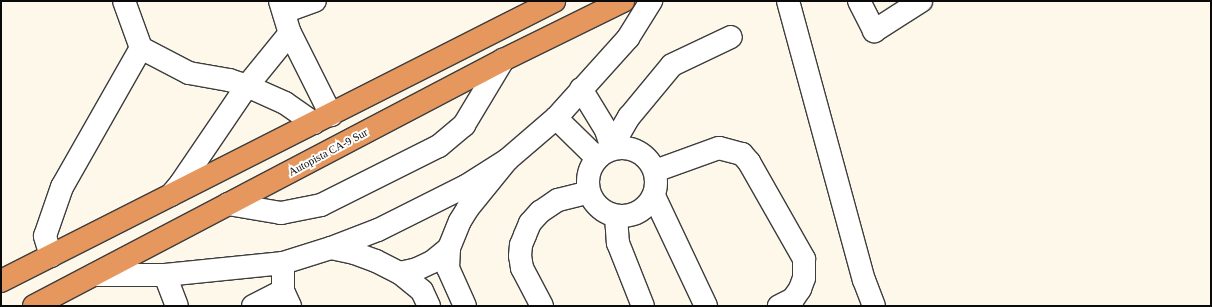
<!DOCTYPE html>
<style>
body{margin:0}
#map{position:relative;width:1212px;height:307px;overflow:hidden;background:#fdf8e9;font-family:Georgia,serif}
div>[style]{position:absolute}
.roads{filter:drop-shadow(1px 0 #3d3d3d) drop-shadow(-1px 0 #3d3d3d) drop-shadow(0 1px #3d3d3d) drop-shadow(0 -1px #3d3d3d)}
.minor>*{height:22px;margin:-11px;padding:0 11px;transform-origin:11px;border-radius:11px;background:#fff}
.minor>.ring{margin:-11px;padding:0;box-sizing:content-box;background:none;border:22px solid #fff;border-radius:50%}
.highway>*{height:22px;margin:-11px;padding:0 11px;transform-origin:11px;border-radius:11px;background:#e6975e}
span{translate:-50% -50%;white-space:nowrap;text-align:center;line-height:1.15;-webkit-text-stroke:4px #fff;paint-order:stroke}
.street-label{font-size:11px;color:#0a0a0a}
.frame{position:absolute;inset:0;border:2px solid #0a0a0a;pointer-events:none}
</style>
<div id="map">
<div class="roads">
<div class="minor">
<i style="left:124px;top:1px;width:50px;rotate:70.1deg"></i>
<i style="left:141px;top:48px;width:54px;rotate:27.5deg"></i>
<i style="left:189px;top:73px;width:41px;rotate:9.9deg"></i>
<i style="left:229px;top:80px;width:19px;rotate:18deg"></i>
<i style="left:247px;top:86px;width:42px;rotate:24.1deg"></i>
<i style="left:285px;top:103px;width:35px;rotate:35deg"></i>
<i style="left:280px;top:1px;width:34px;rotate:73deg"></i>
<i style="left:290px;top:33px;width:92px;rotate:63.4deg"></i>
<i style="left:788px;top:1px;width:289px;rotate:74.8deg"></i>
<i style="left:864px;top:280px;width:28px;rotate:69deg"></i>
<i style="left:859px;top:1px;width:34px;rotate:63deg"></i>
<i style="left:874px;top:31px;width:56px;rotate:-32.6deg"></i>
<i style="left:284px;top:12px;width:33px;rotate:-20deg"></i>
<i style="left:581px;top:89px;width:48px;rotate:58.6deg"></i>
<i style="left:606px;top:130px;width:20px;rotate:72deg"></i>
<i style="left:556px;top:118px;width:57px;rotate:44.3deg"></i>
<i class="ring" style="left:588px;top:148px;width:46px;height:46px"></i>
<i style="left:617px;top:148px;width:14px;rotate:-82deg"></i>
<i style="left:619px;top:134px;width:20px;rotate:-60deg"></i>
<i style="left:629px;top:117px;width:67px;rotate:-50.4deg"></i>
<i style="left:672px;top:65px;width:65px;rotate:-25.4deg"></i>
<i style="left:655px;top:171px;width:68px;rotate:-19.8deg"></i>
<i style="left:719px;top:148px;width:24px;rotate:15deg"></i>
<i style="left:742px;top:154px;width:11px;rotate:49deg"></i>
<i style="left:749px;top:162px;width:112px;rotate:60.4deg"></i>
<i style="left:804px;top:259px;width:19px;rotate:90deg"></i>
<i style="left:804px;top:278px;width:12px;rotate:110deg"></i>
<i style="left:800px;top:289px;width:12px;rotate:125deg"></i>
<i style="left:793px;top:299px;width:16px;rotate:153deg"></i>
<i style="left:171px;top:195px;width:16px;rotate:-50deg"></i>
<i style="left:181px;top:183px;width:117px;rotate:-55.8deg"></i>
<i style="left:247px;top:86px;width:68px;rotate:-50.9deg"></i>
<i style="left:654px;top:196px;width:122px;rotate:64.7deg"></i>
<i style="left:228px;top:204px;width:54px;rotate:9.6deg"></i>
<i style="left:281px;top:213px;width:41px;rotate:-11.3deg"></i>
<i style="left:321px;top:205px;width:132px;rotate:-26.6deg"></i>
<i style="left:439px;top:146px;width:33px;rotate:-40deg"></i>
<i style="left:464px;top:125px;width:76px;rotate:-59deg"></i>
<i style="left:616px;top:216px;width:27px;rotate:86deg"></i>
<i style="left:618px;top:243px;width:68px;rotate:68.4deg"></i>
<i style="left:331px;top:248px;width:24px;rotate:12deg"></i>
<i style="left:354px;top:253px;width:23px;rotate:20deg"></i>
<i style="left:376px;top:261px;width:27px;rotate:27deg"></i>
<i style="left:400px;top:273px;width:28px;rotate:39deg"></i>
<i style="left:422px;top:291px;width:17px;rotate:65deg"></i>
<i style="left:51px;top:256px;width:21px;rotate:-107deg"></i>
<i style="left:45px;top:236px;width:52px;rotate:-70.9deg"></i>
<i style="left:62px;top:187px;width:160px;rotate:-60.4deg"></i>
<i style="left:283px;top:263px;width:28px;rotate:90deg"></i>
<i style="left:283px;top:291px;width:17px;rotate:65deg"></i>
<i style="left:400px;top:273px;width:17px;rotate:-13deg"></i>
<i style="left:417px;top:269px;width:17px;rotate:-25deg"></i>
<i style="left:432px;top:262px;width:22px;rotate:-39deg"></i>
<i style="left:94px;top:275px;width:71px"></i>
<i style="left:165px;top:275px;width:119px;rotate:-5.8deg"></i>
<i style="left:283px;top:263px;width:50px;rotate:-17.4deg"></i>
<i style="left:331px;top:248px;width:50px;rotate:-21deg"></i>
<i style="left:378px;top:230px;width:98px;rotate:-26.6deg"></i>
<i style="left:466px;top:186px;width:49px;rotate:-32.4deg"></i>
<i style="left:165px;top:275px;width:33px;rotate:69deg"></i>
<i style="left:253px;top:306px;width:34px;rotate:-27deg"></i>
<i style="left:465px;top:306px;width:42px;rotate:-114.1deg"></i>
<i style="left:448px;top:268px;width:20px;rotate:-87deg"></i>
<i style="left:449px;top:248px;width:29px;rotate:-68deg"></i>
<i style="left:460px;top:221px;width:15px;rotate:-58deg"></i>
<i style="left:468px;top:208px;width:62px;rotate:-50.9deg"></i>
<i style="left:507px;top:160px;width:65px;rotate:-40.6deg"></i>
<i style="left:556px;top:118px;width:108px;rotate:-48deg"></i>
<i style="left:628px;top:38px;width:44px;rotate:-58.1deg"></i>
<i style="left:542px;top:306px;width:43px;rotate:-117.8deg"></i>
<i style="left:522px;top:268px;width:12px;rotate:-99deg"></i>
<i style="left:520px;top:256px;width:11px;rotate:-85deg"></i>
<i style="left:521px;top:245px;width:11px;rotate:-68deg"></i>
<i style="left:525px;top:235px;width:13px;rotate:-67deg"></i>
<i style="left:530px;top:223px;width:15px;rotate:-48deg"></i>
<i style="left:540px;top:212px;width:22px;rotate:-34deg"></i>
<i style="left:558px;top:200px;width:32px;rotate:-14deg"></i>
</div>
<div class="highway">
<i style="left:1px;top:281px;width:620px;rotate:-26.85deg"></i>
<i style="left:34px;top:306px;width:530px;rotate:-27.68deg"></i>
<i style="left:503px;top:60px;width:134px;rotate:-26.2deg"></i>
</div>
</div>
<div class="street-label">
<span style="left:328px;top:152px;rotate:-28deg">Autopista CA-9 Sur</span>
</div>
<div class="frame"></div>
</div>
